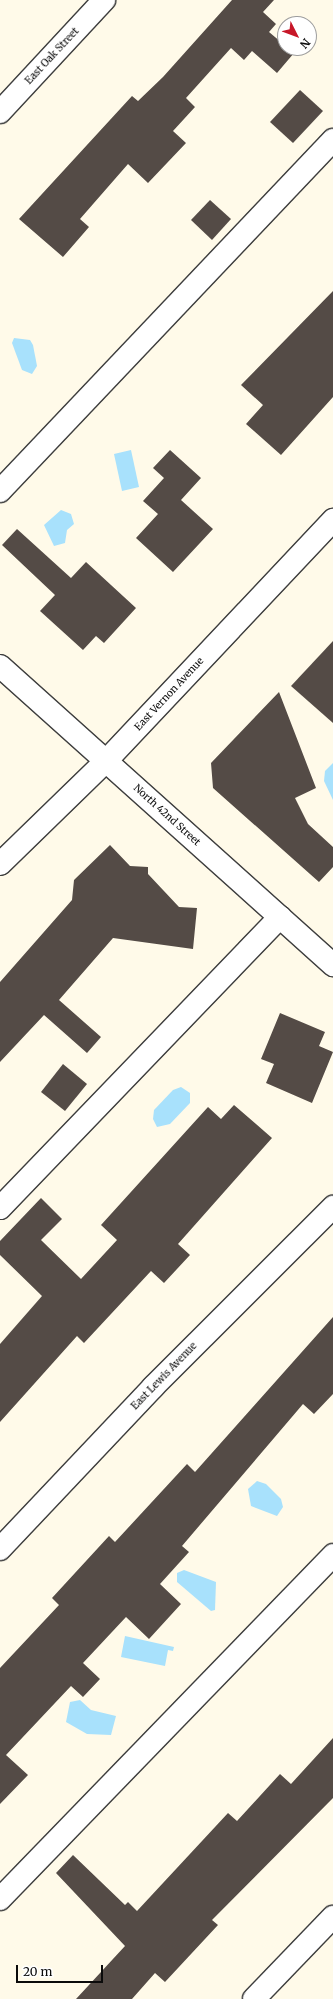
<!DOCTYPE html>
<style>
body{margin:0}
#map{position:relative;width:333px;height:1999px;overflow:hidden;background:#fffae9;font-family:Merriweather,serif}
div>[style]{position:absolute}
.water>*{inset:0;background:#a8e1fc}
.building>*{inset:0;background:#544b46}
.roads{filter:drop-shadow(1px 0 #3e3e3e) drop-shadow(-1px 0 #3e3e3e) drop-shadow(0 1px #3e3e3e) drop-shadow(0 -1px #3e3e3e)}
.minor>*{height:22px;margin:-11px;padding:0 11px;transform-origin:11px;border-radius:11px;background:#fff}
span{translate:-50% -50%;white-space:nowrap;text-align:center;line-height:1.15;-webkit-text-stroke:4px #fff;paint-order:stroke}
.street-label{font-size:10px;color:#0b0b0b}
.north{position:absolute;left:277px;top:16px;width:40px;height:40px;box-sizing:border-box;background:#fff;border:1px solid #9d9d9d;border-radius:50%;rotate:132deg;font-size:11px;font-weight:700;line-height:16px;text-align:center;color:#0b0b0b}
.north::after{content:'';display:block;margin:auto;width:14px;height:18px;background:#c71728;clip-path:polygon(50% 0,100% 100%,50% 72%,0 100%)}
.scale{position:absolute;left:16px;top:1965px;width:87px;height:18px;box-sizing:border-box;border:2px solid #0b0b0b;border-top:0;padding-left:5px;font-size:12px;line-height:14px;white-space:nowrap;color:#0b0b0b;-webkit-text-stroke:3px #fff;paint-order:stroke}
</style>
<div id="map">
<div class="water">
<i style="clip-path:polygon(14px 338px,30px 340px,33px 345px,37px 366px,32px 374px,22px 370px,12px 343px)"></i>
<i style="clip-path:polygon(131px 450px,139px 487px,122px 491px,114px 454px)"></i>
<i style="clip-path:polygon(61px 510px,71px 514px,74px 524px,67px 530px,65px 543px,54px 546px,44px 525px)"></i>
<i style="clip-path:polygon(333px 763px,333px 800px,324px 781px,325px 771px)"></i>
<i style="clip-path:polygon(181px 1087px,190px 1093px,190px 1103px,170px 1124px,157px 1127px,153px 1119px,154px 1110px,173px 1090px)"></i>
<i style="clip-path:polygon(257px 1481px,266px 1484px,281px 1499px,283px 1507px,277px 1516px,251px 1506px,248px 1489px)"></i>
<i style="clip-path:polygon(184px 1570px,216px 1582px,215px 1610px,211px 1611px,177px 1582px,177px 1573px)"></i>
<i style="clip-path:polygon(125px 1636px,174px 1647px,173px 1651px,168px 1650px,165px 1666px,121px 1657px)"></i>
<i style="clip-path:polygon(80px 1700px,91px 1710px,116px 1716px,111px 1735px,87px 1734px,66px 1722px,70px 1702px)"></i>
</div>
<div class="building">
<i style="clip-path:polygon(232px 0,274px 0,263px 12px,276px 24px,269px 32px,294px 53px,277px 73px,252px 51px,244px 60px,231px 48px,186px 98px,195px 107px,173px 131px,186px 143px,148px 183px,128px 164px,80px 219px,89px 227px,63px 257px,19px 219px,132px 96px,138px 101px,163px 77px)"></i>
<i style="clip-path:polygon(300px 90px,323px 111px,293px 143px,270px 122px)"></i>
<i style="clip-path:polygon(210px 200px,231px 219px,212px 240px,191px 220px)"></i>
<i style="clip-path:polygon(333px 291px,333px 397px,281px 455px,246px 424px,263px 405px,241px 385px)"></i>
<i style="clip-path:polygon(170px 450px,201px 478px,181px 500px,213px 529px,173px 572px,136px 538px,158px 514px,143px 501px,164px 478px,153px 468px)"></i>
<i style="clip-path:polygon(17px 529px,71px 578px,86px 562px,136px 608px,104px 643px,96px 636px,83px 650px,40px 611px,55px 595px,2px 545px)"></i>
<i style="clip-path:polygon(333px 641px,333px 723px,291px 686px)"></i>
<i style="clip-path:polygon(279px 692px,316px 788px,295px 798px,308px 824px,333px 847px,333px 867px,319px 882px,213px 788px,211px 763px)"></i>
<i style="clip-path:polygon(110px 845px,130px 866px,148px 867px,148px 874px,179px 907px,197px 908px,193px 949px,113px 938px,59px 1000px,101px 1037px,87px 1053px,44px 1015px,0 1062px,0 982px,72px 900px,74px 880px)"></i>
<i style="clip-path:polygon(280px 1013px,325px 1032px,319px 1046px,333px 1052px,312px 1103px,266px 1083px,274px 1064px,261px 1059px)"></i>
<i style="clip-path:polygon(63px 1064px,87px 1084px,65px 1111px,41px 1092px)"></i>
<i style="clip-path:polygon(234px 1105px,272px 1138px,178px 1244px,190px 1255px,164px 1283px,151px 1271px,84px 1343px,77px 1336px,0 1422px,0 1344px,42px 1296px,0 1255px,0 1241px,41px 1198px,62px 1219px,41px 1240px,81px 1279px,117px 1240px,101px 1225px,208px 1107px,221px 1119px)"></i>
<i style="clip-path:polygon(333px 1317px,333px 1394px,314px 1414px,303px 1404px,182px 1546px,189px 1552px,160px 1584px,181px 1604px,149px 1639px,126px 1617px,83px 1663px,100px 1679px,83px 1697px,71px 1686px,6px 1755px,28px 1775px,0 1804px,0 1668px,59px 1605px,52px 1598px,109px 1536px,115px 1542px,187px 1464px,195px 1472px)"></i>
<i style="clip-path:polygon(333px 1738px,333px 1798px,212px 1920px,218px 1925px,165px 1982px,155px 1973px,132px 1999px,76px 1999px,125px 1946px,56px 1873px,73px 1855px,125px 1905px,128px 1902px,137px 1911px,228px 1813px,237px 1821px,280px 1774px,291px 1784px)"></i>
</div>
<div class="roads">
<div class="minor">
<i style="left:0;top:112px;width:153px;rotate:-47.1deg"></i>
<i style="left:0;top:491px;width:484px;rotate:-46.5deg"></i>
<i style="left:0;top:666px;width:448px;rotate:41.9deg"></i>
<i style="left:0;top:864px;width:149px;rotate:-44.2deg"></i>
<i style="left:107px;top:760px;width:330px;rotate:-46.7deg"></i>
<i style="left:0;top:1208px;width:404px;rotate:-46.1deg"></i>
<i style="left:0;top:1549px;width:223px;rotate:-46.6deg"></i>
<i style="left:153px;top:1387px;width:255px;rotate:-45deg"></i>
<i style="left:0;top:1899px;width:479px;rotate:-45.9deg"></i>
<i style="left:254px;top:1999px;width:114px;rotate:-46.1deg"></i>
</div>
</div>
<div class="street-label">
<span style="left:52px;top:56px;rotate:-47deg">East Oak Street</span>
<span style="left:169px;top:694px;rotate:-47deg">East Vernon Avenue</span>
<span style="left:167px;top:815px;rotate:42deg">North 42nd Street</span>
<span style="left:164px;top:1376px;rotate:-46deg">East Lewis Avenue</span>
</div>
<div class="north">N</div>
<div class="scale">20 m</div>
</div>
